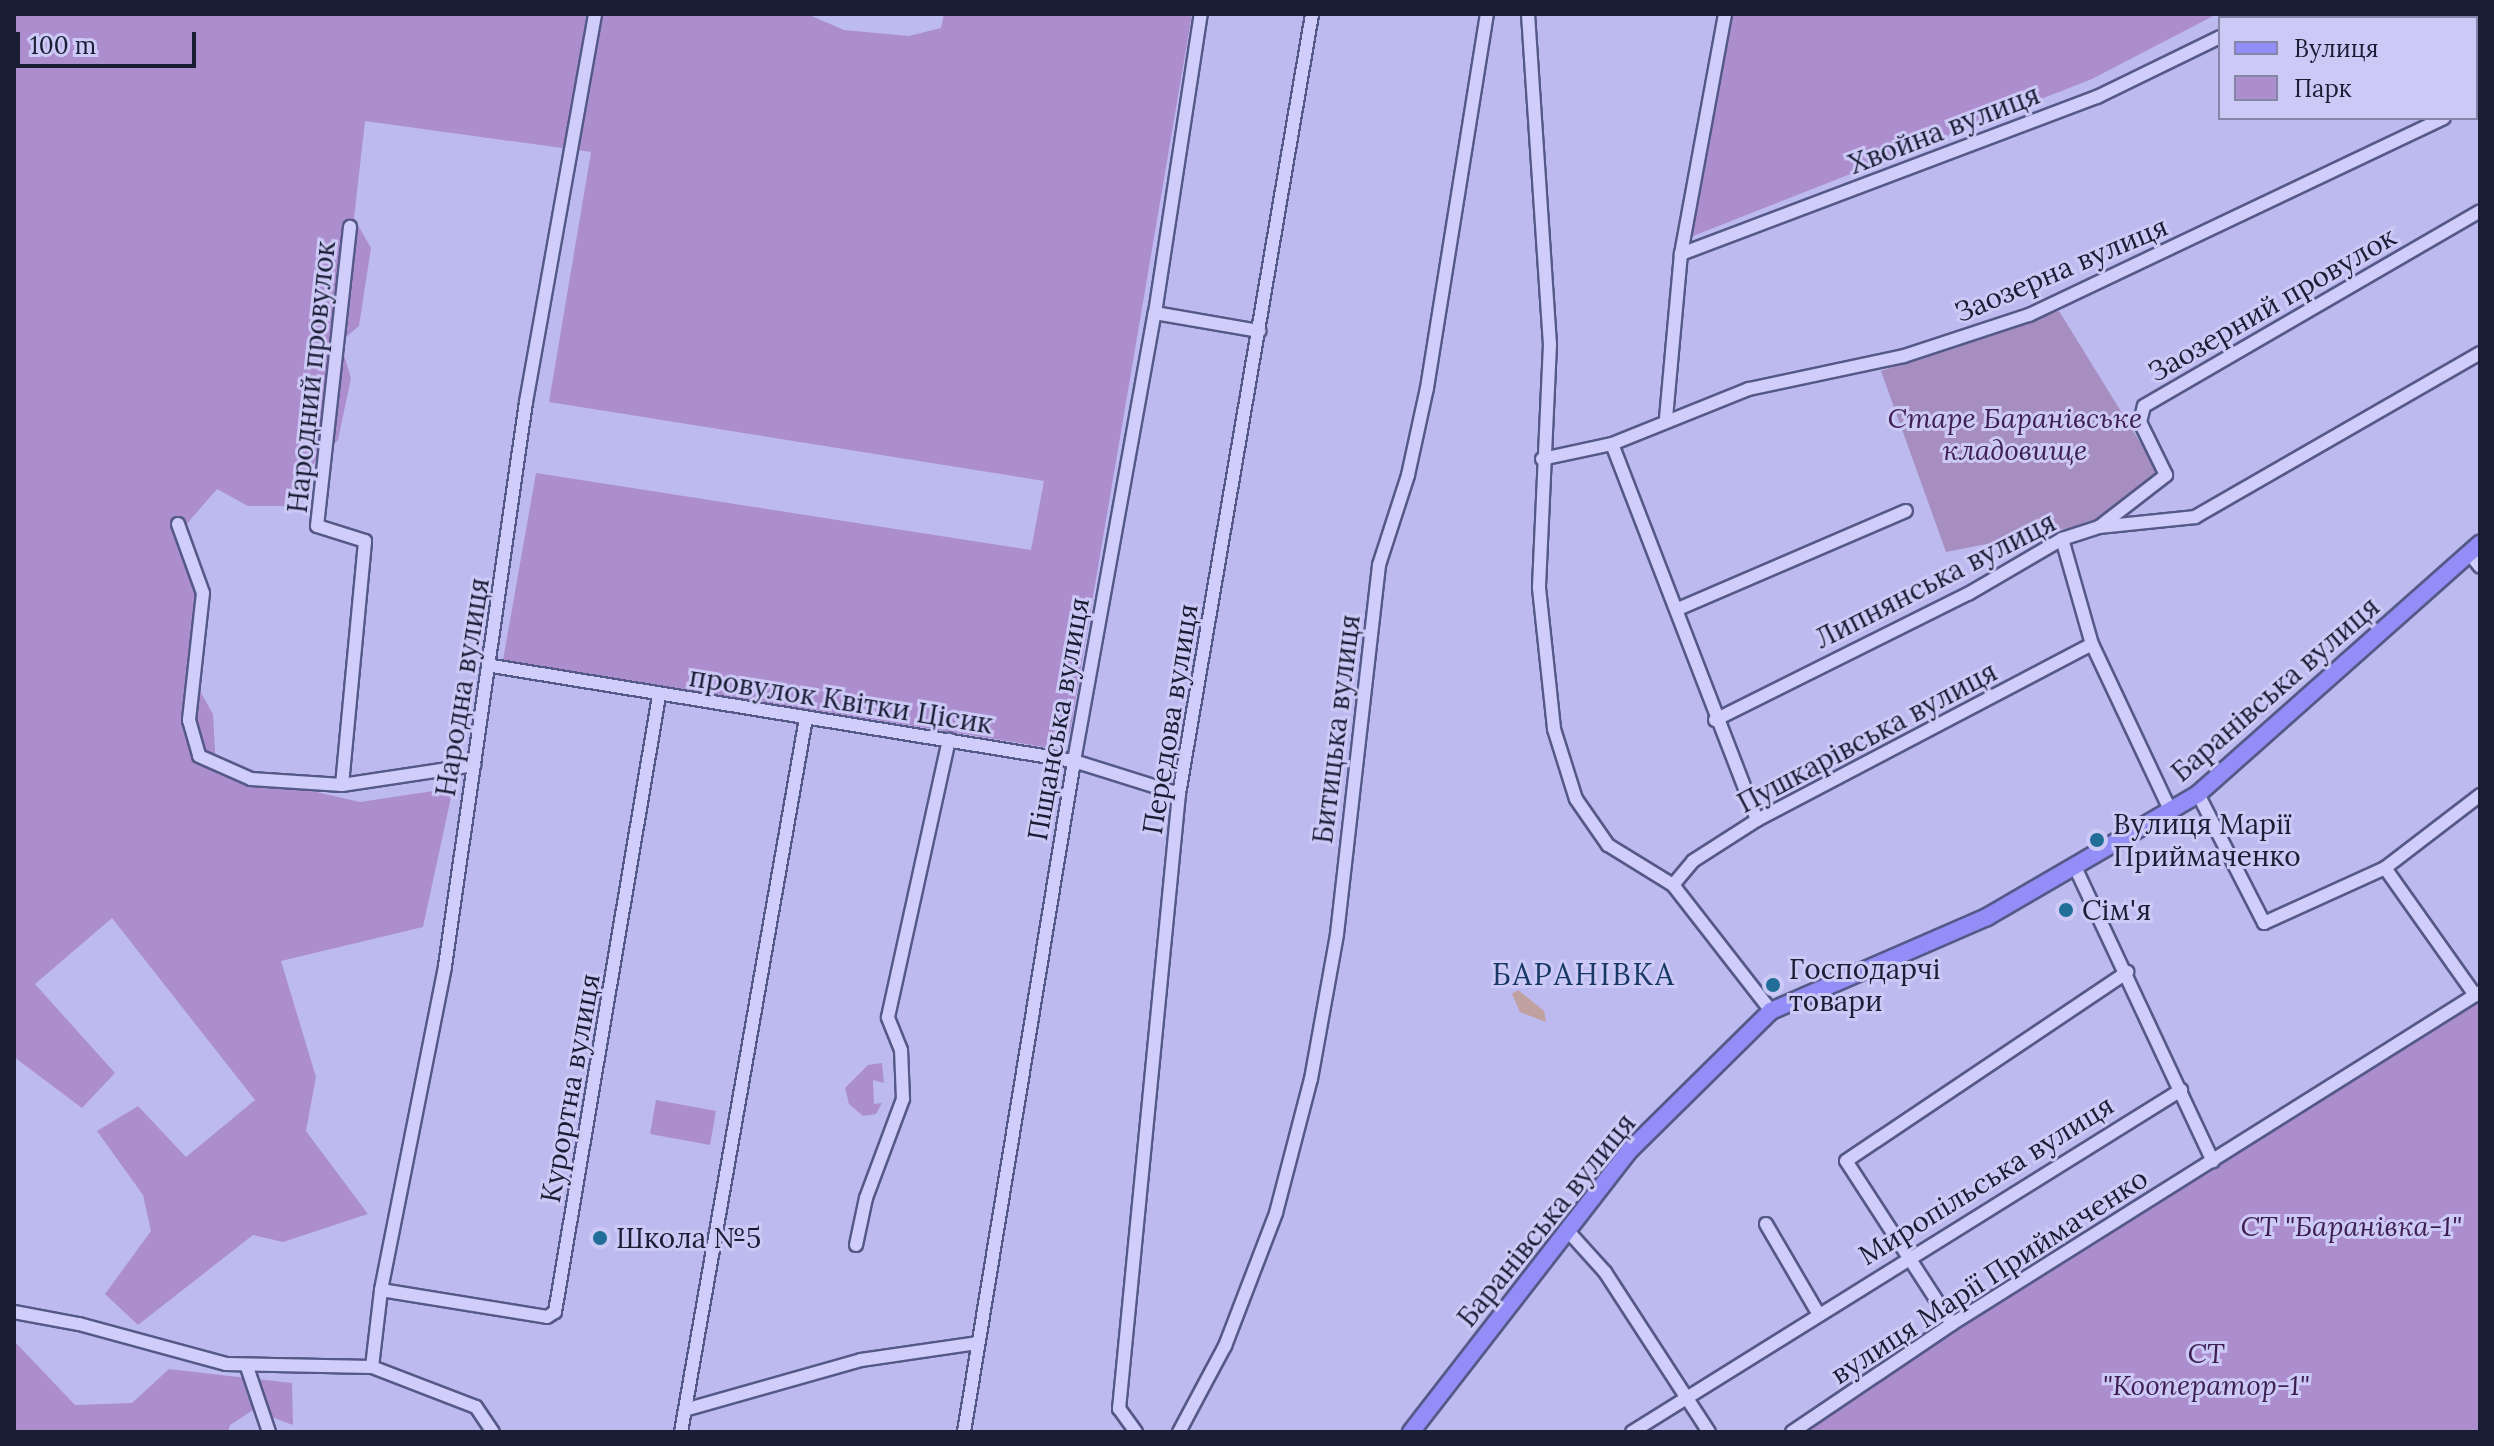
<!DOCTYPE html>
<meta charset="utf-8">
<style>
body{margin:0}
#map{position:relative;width:2494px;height:1446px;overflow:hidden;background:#bdbaf0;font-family:Lora,serif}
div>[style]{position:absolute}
.green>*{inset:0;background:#ac8ece}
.cemetery>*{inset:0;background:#a78ec1}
.water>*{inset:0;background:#c0a19f}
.roads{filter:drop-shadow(2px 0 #545987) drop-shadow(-2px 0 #545987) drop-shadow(0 2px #545987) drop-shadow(0 -2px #545987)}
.minor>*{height:12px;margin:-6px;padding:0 6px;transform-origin:6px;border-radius:6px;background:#d0cdfb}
.major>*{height:16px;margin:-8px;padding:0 8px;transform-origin:8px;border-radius:8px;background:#938ef7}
.dots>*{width:22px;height:22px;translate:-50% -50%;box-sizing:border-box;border:4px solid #cdc9f7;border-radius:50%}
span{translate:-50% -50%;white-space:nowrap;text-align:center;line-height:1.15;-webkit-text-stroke:6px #cdc9f7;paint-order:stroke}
.street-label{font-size:28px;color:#1a1e35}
.park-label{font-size:28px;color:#3e1f52;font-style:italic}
.poi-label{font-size:28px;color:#1a1e35}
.left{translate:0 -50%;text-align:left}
.neighbourhood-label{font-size:30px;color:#173864;letter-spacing:2px}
.frame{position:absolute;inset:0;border:16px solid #1a1e35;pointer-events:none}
.legend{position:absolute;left:2218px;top:16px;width:260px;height:104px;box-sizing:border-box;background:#cdc9f7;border:2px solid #8585a9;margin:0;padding:10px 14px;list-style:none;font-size:24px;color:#1a1e35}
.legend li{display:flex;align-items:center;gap:16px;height:40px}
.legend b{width:40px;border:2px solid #8585a9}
.scale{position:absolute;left:16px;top:32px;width:180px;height:36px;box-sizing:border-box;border:4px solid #1a1e35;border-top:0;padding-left:10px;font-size:24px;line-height:28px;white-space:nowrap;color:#1a1e35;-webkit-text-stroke:6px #cdc9f7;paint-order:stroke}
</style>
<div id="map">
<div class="green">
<i style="clip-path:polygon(14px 14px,807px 14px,844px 30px,909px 36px,941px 28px,944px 14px,1192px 14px,1070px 732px,1050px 748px,503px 660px,536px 473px,1031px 550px,1044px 481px,549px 402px,591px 152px,365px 121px,354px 218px,371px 248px,359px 326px,340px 342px,351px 378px,338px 440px,299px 478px,291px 506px,248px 506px,217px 489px,178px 534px,199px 595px,192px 677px,213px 714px,216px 769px,360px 802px,453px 788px,423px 927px,281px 961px,316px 1077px,306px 1131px,368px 1214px,283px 1242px,253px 1235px,138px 1325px,105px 1294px,151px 1231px,143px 1195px,97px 1131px,138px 1106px,186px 1157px,255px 1100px,112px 918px,35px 984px,115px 1073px,82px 1108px,14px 1057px)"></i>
<i style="clip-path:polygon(1730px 14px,2217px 14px,2092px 79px,1688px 238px)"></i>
<i style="clip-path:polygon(2480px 992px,2480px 1432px,1792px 1432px)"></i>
<i style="clip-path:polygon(882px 1063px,884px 1083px,873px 1080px,874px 1104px,882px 1103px,876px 1114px,863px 1116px,849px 1104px,845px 1088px,868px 1065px)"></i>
<i style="clip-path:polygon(656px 1100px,716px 1111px,710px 1145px,650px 1134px)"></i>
<i style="clip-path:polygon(14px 1341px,75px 1405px,132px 1403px,169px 1369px,292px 1383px,293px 1425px,253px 1410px,230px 1425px,228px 1432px,14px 1432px)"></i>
</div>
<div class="cemetery">
<i style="clip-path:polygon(2059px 311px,2159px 473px,2094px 523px,1946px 552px,1881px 371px)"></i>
</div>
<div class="water">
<i style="clip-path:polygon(1518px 990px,1544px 1011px,1546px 1022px,1520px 1012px,1512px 994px)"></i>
</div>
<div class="roads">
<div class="minor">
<i style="left:1528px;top:14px;width:331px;rotate:86.2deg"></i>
<i style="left:1550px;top:344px;width:244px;rotate:92.6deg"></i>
<i style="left:1539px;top:588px;width:142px;rotate:83.9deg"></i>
<i style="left:1554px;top:729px;width:73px;rotate:72.6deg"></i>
<i style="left:1576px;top:799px;width:56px;rotate:55.2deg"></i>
<i style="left:1608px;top:845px;width:76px;rotate:31.6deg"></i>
<i style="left:1673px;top:885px;width:160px;rotate:52.1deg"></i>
<i style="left:2259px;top:18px;width:10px;rotate:-24deg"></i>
<i style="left:2476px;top:110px;width:4px;rotate:-14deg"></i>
<i style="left:1681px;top:254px;width:445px;rotate:-20.7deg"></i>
<i style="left:2097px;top:97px;width:137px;rotate:-26deg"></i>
<i style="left:1155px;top:313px;width:106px;rotate:9.8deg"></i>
<i style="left:1666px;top:418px;width:165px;rotate:-84.8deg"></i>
<i style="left:1681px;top:254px;width:244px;rotate:-79.6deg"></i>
<i style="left:1612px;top:444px;width:403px;rotate:68.9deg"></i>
<i style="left:1542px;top:459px;width:72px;rotate:-12.1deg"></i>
<i style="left:1612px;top:444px;width:148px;rotate:-21.9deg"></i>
<i style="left:1749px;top:389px;width:158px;rotate:-12deg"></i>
<i style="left:1904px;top:356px;width:132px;rotate:-18.2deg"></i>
<i style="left:2029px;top:315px;width:459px;rotate:-25.4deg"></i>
<i style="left:178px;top:524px;width:73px;rotate:70.1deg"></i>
<i style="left:203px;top:593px;width:128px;rotate:96.3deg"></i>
<i style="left:189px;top:720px;width:37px;rotate:74deg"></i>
<i style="left:199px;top:756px;width:57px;rotate:23.9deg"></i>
<i style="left:251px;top:779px;width:91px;rotate:3.8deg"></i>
<i style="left:342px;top:785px;width:134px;rotate:-8.6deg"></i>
<i style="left:2099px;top:527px;width:85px;rotate:-37.8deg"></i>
<i style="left:2166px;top:475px;width:59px;rotate:-116.1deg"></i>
<i style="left:2140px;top:422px;width:16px;rotate:-76deg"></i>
<i style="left:2144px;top:406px;width:388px;rotate:-30.1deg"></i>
<i style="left:2062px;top:539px;width:109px;rotate:74.1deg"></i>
<i style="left:2092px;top:644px;width:183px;rotate:64.8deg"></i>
<i style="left:2470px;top:554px;width:16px;rotate:52deg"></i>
<i style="left:1678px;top:609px;width:248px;rotate:-23.3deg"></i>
<i style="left:492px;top:666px;width:590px;rotate:9.27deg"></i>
<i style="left:1074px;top:761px;width:110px;rotate:17.4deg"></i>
<i style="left:1715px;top:720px;width:283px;rotate:-26.5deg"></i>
<i style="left:1968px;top:594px;width:109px;rotate:-30.3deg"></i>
<i style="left:2062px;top:539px;width:39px;rotate:-18deg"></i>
<i style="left:2099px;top:527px;width:97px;rotate:-5.9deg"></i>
<i style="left:2195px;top:517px;width:329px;rotate:-29.9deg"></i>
<i style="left:342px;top:785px;width:245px;rotate:-84.6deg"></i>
<i style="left:365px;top:541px;width:50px;rotate:-162.6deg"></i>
<i style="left:317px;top:526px;width:301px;rotate:-83.7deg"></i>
<i style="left:2198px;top:794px;width:145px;rotate:62.9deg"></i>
<i style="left:2264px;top:923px;width:133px;rotate:-24.4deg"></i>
<i style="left:2385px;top:868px;width:120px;rotate:-37.5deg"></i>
<i style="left:2075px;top:867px;width:325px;rotate:64.9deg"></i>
<i style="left:2385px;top:868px;width:156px;rotate:54.7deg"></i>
<i style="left:1673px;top:885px;width:31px;rotate:-50deg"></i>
<i style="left:1693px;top:861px;width:76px;rotate:-32.6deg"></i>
<i style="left:1757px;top:820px;width:378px;rotate:-27.7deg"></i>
<i style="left:1766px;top:1224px;width:103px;rotate:59.7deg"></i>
<i style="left:1567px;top:1230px;width:57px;rotate:47.9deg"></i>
<i style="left:1605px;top:1272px;width:191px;rotate:57deg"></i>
<i style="left:856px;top:1245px;width:48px;rotate:-78deg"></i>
<i style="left:866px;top:1198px;width:106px;rotate:-69.5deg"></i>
<i style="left:903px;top:1099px;width:49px;rotate:-92.3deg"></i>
<i style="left:901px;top:1050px;width:35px;rotate:-112deg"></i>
<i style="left:888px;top:1017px;width:284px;rotate:-77.6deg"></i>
<i style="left:381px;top:1290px;width:168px;rotate:9.2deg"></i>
<i style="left:547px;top:1317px;width:9px;rotate:-32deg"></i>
<i style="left:555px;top:1312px;width:625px;rotate:-80.42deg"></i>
<i style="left:14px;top:1312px;width:66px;rotate:10.5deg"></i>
<i style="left:79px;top:1324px;width:152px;rotate:15.2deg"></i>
<i style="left:226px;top:1364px;width:146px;rotate:1.2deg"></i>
<i style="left:372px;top:1367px;width:111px;rotate:21deg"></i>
<i style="left:476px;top:1407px;width:30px;rotate:56deg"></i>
<i style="left:1952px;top:1324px;width:194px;rotate:-123deg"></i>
<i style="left:1846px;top:1161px;width:339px;rotate:-33.9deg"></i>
<i style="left:247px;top:1367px;width:69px;rotate:71.3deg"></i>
<i style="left:372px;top:1367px;width:78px;rotate:-83.3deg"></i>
<i style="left:381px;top:1290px;width:330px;rotate:-78.8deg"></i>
<i style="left:445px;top:966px;width:570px;rotate:-81.83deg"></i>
<i style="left:526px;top:402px;width:394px;rotate:-79.9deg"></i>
<i style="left:688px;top:1409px;width:180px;rotate:-15.8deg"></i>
<i style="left:861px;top:1360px;width:117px;rotate:-8.3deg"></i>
<i style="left:681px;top:1432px;width:725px;rotate:-80.07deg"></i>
<i style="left:964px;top:1432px;width:680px;rotate:-80.69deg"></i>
<i style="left:1074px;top:761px;width:455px;rotate:-79.8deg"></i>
<i style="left:1155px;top:313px;width:303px;rotate:-81.3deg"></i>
<i style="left:1136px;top:1432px;width:29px;rotate:-126deg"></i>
<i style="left:1119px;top:1409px;width:618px;rotate:-84.43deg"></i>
<i style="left:1179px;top:794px;width:791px;rotate:-80.32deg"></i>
<i style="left:1179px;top:1432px;width:98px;rotate:-61.9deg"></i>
<i style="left:1225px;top:1346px;width:142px;rotate:-69deg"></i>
<i style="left:1276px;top:1213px;width:138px;rotate:-75.4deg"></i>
<i style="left:1311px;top:1079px;width:147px;rotate:-79.8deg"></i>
<i style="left:1337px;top:934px;width:371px;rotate:-83.5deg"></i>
<i style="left:1379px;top:565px;width:95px;rotate:-72.1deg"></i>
<i style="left:1408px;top:475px;width:89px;rotate:-77.7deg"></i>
<i style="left:1427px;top:388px;width:379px;rotate:-80.9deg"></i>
<i style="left:1632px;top:1432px;width:647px;rotate:-31.92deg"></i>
<i style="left:1792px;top:1432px;width:193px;rotate:-34deg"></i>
<i style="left:1952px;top:1324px;width:624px;rotate:-32.16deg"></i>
</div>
<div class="major">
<i style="left:1411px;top:1432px;width:357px;rotate:-52.2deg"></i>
<i style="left:1630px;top:1150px;width:198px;rotate:-44.6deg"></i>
<i style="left:1771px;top:1011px;width:236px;rotate:-23.5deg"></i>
<i style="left:1987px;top:917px;width:244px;rotate:-30.2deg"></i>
<i style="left:2198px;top:794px;width:377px;rotate:-41.6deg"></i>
</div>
</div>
<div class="dots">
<i style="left:2097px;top:840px;background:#216e99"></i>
<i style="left:2066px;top:910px;background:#216e99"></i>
<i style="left:1773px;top:985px;background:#216e99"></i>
<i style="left:600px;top:1238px;background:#216e99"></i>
</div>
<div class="street-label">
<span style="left:1944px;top:129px;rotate:-21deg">Хвойна вулиця</span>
<span style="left:2061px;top:269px;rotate:-23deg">Заозерна вулиця</span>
<span style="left:2272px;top:304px;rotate:-30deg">Заозерний провулок</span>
<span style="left:311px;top:377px;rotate:-84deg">Народний провулок</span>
<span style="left:1935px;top:580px;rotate:-27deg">Липнянська вулиця</span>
<span style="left:462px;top:687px;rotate:-81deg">Народна вулиця</span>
<span style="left:2275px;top:689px;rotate:-41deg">Баранівська вулиця</span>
<span style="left:841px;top:700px;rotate:9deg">провулок Квітки Цісик</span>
<span style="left:1058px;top:719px;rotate:-80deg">Піщанська вулиця</span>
<span style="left:1170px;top:719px;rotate:-81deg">Передова вулиця</span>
<span style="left:1336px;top:729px;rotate:-83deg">Битицька вулиця</span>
<span style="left:1867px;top:737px;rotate:-28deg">Пушкарівська вулиця</span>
<span style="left:570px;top:1088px;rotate:-80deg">Курортна вулиця</span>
<span style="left:1986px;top:1180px;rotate:-32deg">Миропільська вулиця</span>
<span style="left:1546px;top:1220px;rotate:-51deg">Баранівська вулиця</span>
<span style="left:1989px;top:1276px;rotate:-33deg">вулиця Марії Приймаченко</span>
</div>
<div class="park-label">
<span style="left:2015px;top:434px">Старе Баранівське<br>кладовище</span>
<span style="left:2351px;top:1226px">СТ "Баранівка-1"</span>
<span style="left:2206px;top:1369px">СТ<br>"Кооператор-1"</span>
</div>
<div class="poi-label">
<span class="left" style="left:2113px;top:840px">Вулиця Марії<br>Приймаченко</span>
<span class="left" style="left:2082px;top:910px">Сім'я</span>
<span class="left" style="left:1789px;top:985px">Господарчі<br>товари</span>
<span class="left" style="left:616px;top:1238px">Школа №5</span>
</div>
<div class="neighbourhood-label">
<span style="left:1584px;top:974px">БАРАНІВКА</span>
</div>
<div class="frame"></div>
<ul class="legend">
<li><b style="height:10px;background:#938ef7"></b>Вулиця</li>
<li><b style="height:22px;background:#ac8ece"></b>Парк</li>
</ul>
<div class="scale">100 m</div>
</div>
